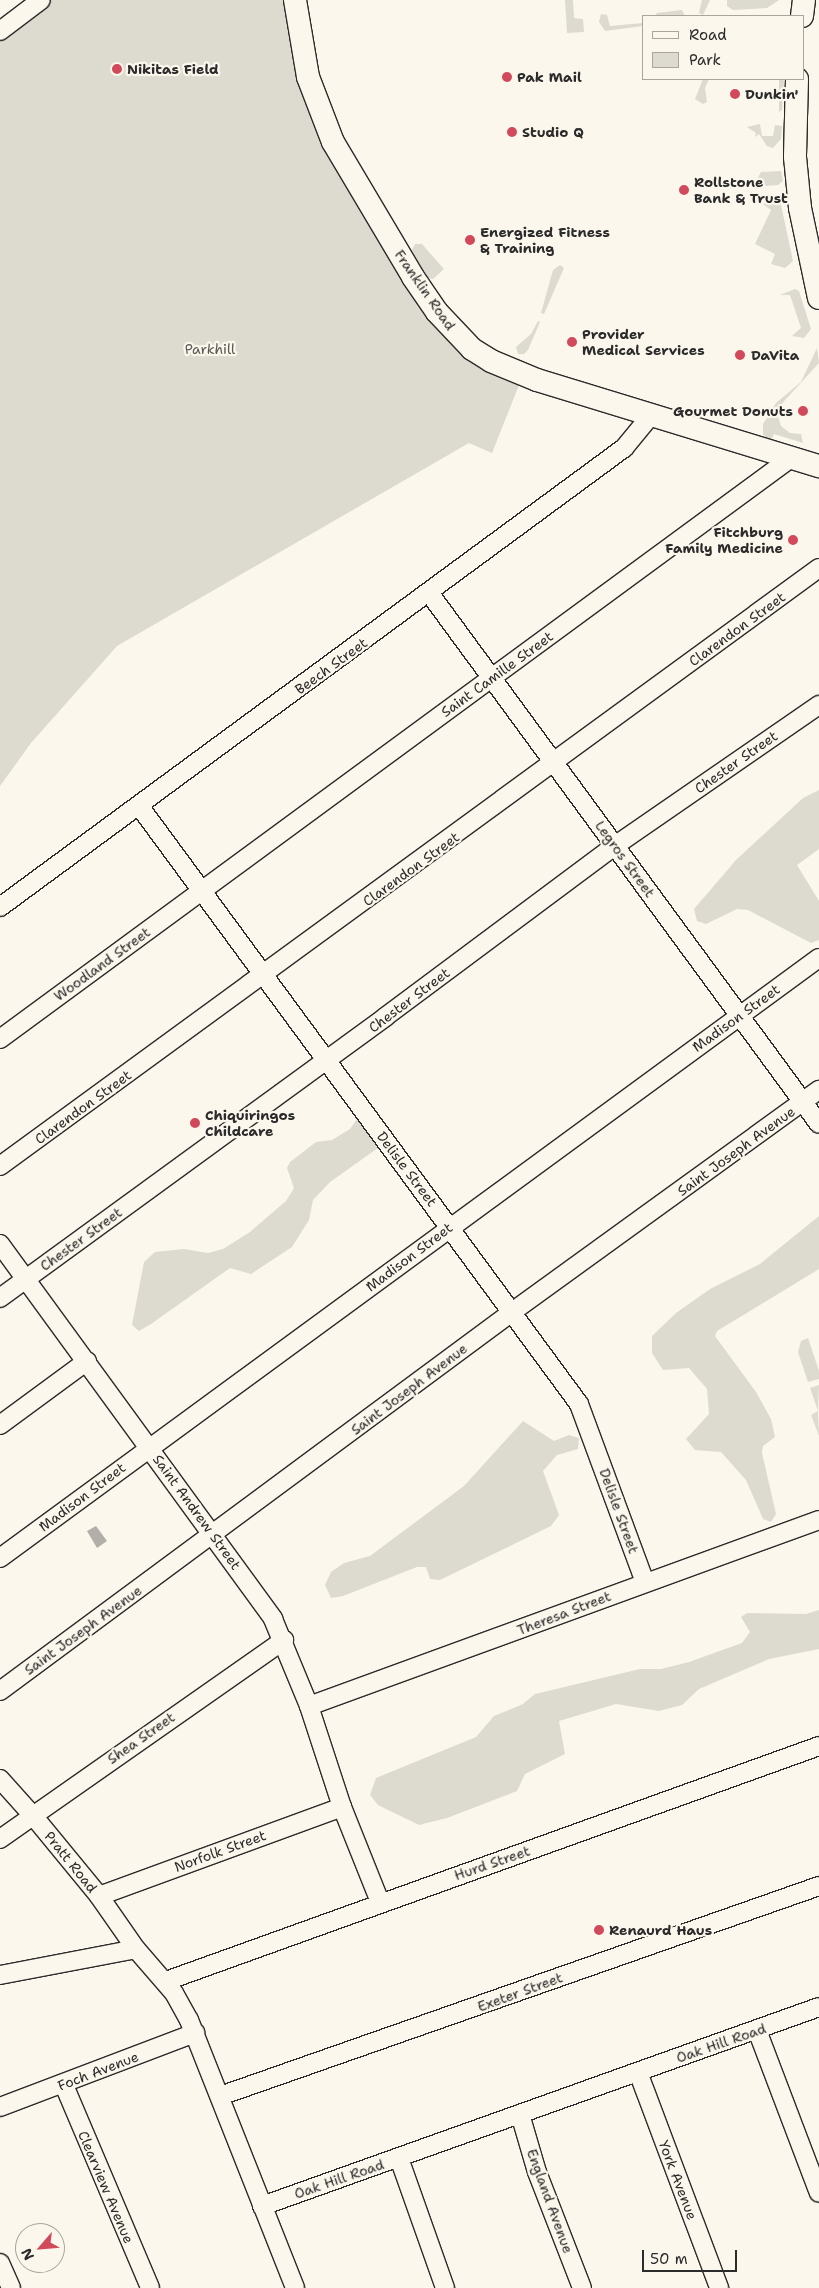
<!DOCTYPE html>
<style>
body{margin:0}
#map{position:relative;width:819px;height:2288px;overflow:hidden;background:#fbf7ec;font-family:"Shantell Sans",sans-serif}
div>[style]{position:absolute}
.green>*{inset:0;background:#dddad0}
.water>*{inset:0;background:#b1afa7}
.roads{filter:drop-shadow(1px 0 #2b2b2b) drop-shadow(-1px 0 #2b2b2b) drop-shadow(0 1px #2b2b2b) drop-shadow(0 -1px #2b2b2b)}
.minor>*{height:18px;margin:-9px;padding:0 9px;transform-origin:9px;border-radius:9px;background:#fbf7ec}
.major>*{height:22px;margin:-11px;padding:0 11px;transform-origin:11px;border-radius:11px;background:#fbf7ec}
.dots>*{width:14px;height:14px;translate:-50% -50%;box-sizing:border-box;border:2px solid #fbf7ec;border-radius:50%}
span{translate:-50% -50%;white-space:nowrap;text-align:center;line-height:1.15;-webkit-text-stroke:4.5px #fbf7ec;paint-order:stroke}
.poi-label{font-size:14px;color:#2b2b2b;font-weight:700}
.left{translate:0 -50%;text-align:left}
.right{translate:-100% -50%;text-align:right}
.street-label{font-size:14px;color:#2b2b2b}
.park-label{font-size:14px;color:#585754}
.legend{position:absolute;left:642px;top:15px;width:162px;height:65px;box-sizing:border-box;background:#fbf7ec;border:1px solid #a8a59f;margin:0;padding:6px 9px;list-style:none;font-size:15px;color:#2b2b2b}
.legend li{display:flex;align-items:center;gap:10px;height:25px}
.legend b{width:25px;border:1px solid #a8a59f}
.north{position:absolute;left:15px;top:2223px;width:50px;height:50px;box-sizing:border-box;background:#fbf7ec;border:1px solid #a8a59f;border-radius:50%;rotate:243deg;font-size:14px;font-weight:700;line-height:20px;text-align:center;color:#2b2b2b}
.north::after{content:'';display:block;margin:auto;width:18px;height:22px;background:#d1495b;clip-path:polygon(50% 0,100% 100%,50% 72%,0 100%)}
.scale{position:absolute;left:642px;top:2250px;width:95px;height:22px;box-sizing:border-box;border:2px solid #2b2b2b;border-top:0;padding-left:6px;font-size:15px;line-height:18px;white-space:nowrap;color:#2b2b2b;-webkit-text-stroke:4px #fbf7ec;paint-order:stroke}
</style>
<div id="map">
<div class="green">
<i style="clip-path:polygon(41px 0,295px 0,308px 77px,437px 312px,523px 375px,492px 453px,469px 443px,117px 646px,31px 743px,0 786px,0 31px)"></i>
<i style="clip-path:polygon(565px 0,573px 0,574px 18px,583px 19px,584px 32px,567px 33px)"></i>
<i style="clip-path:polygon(702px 0,710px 0,703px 15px,699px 13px)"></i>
<i style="clip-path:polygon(727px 0,779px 0,767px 8px,733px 10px,727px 6px)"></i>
<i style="clip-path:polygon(682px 10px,685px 16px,655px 16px,657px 13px)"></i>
<i style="clip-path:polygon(601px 14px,607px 15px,610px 26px,643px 23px,643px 26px,605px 31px,599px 22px)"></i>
<i style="clip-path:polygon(703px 79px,709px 79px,705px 88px,707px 102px,703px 104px,695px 99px)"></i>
<i style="clip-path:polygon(779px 79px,784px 79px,782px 110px,779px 112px)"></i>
<i style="clip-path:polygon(760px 124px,762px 136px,773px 136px,775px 125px,782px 126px,781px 139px,773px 148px,767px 146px,759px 134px,755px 137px,756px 133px,747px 127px)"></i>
<i style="clip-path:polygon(761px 172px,781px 171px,783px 181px,778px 185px,753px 187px)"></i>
<i style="clip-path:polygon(780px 200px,793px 261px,785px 268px,771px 264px,775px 254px,755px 244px,771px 210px,763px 204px,768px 201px)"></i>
<i style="clip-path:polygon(415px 244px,422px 244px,444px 269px,433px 279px,428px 278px,415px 257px,412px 250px)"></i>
<i style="clip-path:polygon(560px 265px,564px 268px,544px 314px,541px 313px,553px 270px)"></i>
<i style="clip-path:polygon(795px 289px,799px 291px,811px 329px,804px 338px,792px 336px,801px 328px,790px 295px,780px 295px)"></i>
<i style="clip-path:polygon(538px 321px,540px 322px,528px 350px,524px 354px,518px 354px,516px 347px,531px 334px)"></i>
<i style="clip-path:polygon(817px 348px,819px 363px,776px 410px,781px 426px,790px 433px,801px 434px,803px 443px,774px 434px,771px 440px,767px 439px,763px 434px,763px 424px,776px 403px,801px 382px)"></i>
<i style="clip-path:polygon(819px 790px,819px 849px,797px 865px,819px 901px,819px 940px,811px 943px,748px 910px,737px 909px,706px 924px,697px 921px,694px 909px,736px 860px,803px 798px)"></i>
<i style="clip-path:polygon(357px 1119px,365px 1124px,378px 1148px,330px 1182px,313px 1200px,309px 1220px,292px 1247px,251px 1274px,230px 1268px,151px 1324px,139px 1331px,132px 1325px,144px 1262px,155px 1252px,184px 1249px,208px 1253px,223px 1249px,250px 1232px,286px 1201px,294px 1188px,287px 1168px,290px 1162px,316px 1142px,332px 1140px,350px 1129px)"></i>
<i style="clip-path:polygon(819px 1216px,819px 1269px,717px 1331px,715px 1336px,756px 1392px,771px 1419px,775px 1437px,763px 1446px,762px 1453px,776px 1514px,771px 1522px,763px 1519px,746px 1480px,721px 1452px,695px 1450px,686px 1439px,709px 1414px,707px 1389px,689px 1368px,663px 1370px,652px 1353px,652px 1336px,676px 1313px,710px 1289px,760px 1264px)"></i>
<i style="clip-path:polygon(808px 1338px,819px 1371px,819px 1379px,808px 1382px,798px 1352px,801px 1341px)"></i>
<i style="clip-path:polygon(819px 1385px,818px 1412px,819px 1436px,811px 1415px,818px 1411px,810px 1388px)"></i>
<i style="clip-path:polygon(523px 1421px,554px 1441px,569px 1435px,579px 1438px,578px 1449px,557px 1455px,543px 1471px,559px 1515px,551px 1526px,440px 1580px,430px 1579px,426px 1567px,417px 1567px,343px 1596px,331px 1598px,325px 1585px,331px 1572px,344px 1563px,370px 1556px,464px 1486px)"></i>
<i style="clip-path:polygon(819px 1610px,819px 1649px,769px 1659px,699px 1689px,682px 1705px,659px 1711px,616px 1704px,559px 1721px,565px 1754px,525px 1774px,517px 1791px,447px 1818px,419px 1825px,378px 1805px,370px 1795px,376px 1778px,476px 1737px,494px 1716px,523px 1704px,535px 1694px,640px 1669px,661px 1669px,689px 1662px,742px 1643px,750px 1632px,741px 1617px,747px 1613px,806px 1614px)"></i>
</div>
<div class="water">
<i style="clip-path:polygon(96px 1526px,107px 1541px,97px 1548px,87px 1531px)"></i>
</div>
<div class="roads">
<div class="minor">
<i style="left:0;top:31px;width:51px;rotate:-37.1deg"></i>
<i style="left:430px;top:594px;width:657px;rotate:53.72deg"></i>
<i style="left:140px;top:807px;width:741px;rotate:53.67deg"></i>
<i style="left:579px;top:1404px;width:190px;rotate:69.7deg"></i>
<i style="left:0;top:907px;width:775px;rotate:-36.34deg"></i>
<i style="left:624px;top:448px;width:44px;rotate:-50.5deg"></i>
<i style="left:0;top:1039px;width:981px;rotate:-36.3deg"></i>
<i style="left:0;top:1166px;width:1014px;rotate:-36.14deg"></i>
<i style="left:0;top:1244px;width:464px;rotate:53.9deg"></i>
<i style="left:273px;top:1619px;width:94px;rotate:67.5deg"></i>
<i style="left:309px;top:1706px;width:106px;rotate:71.9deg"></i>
<i style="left:342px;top:1807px;width:102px;rotate:68.2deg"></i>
<i style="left:0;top:1298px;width:477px;rotate:-36.1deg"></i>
<i style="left:385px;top:1017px;width:288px;rotate:-36.7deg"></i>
<i style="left:616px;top:845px;width:247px;rotate:-34.6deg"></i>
<i style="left:0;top:1425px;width:108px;rotate:-36.3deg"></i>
<i style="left:0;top:1558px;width:1015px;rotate:-36.23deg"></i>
<i style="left:0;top:1691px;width:637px;rotate:-36.51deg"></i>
<i style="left:512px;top:1312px;width:379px;rotate:-35.9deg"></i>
<i style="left:309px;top:1706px;width:543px;rotate:-20.04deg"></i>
<i style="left:0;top:1779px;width:52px;rotate:48.1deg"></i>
<i style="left:35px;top:1818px;width:101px;rotate:50.6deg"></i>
<i style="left:99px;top:1896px;width:65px;rotate:55.1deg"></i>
<i style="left:136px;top:1949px;width:58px;rotate:49.2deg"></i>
<i style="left:174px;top:1993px;width:31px;rotate:61deg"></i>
<i style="left:189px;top:2020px;width:288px;rotate:68.4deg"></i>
<i style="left:0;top:1839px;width:347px;rotate:-35deg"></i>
<i style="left:99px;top:1896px;width:259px;rotate:-20.1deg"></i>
<i style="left:0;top:1975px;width:138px;rotate:-10.8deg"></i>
<i style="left:166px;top:1981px;width:694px;rotate:-19.79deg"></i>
<i style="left:757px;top:2030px;width:174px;rotate:69.2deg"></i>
<i style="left:638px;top:2072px;width:231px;rotate:69.4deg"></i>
<i style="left:64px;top:2085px;width:220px;rotate:67deg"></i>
<i style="left:220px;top:2096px;width:635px;rotate:-19.32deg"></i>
<i style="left:0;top:2107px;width:209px;rotate:-20.8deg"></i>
<i style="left:520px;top:2114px;width:60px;rotate:73.7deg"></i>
<i style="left:537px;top:2172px;width:124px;rotate:68.8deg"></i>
<i style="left:399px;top:2158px;width:138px;rotate:70.5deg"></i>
<i style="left:262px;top:2206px;width:591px;rotate:-19.66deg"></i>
<i style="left:0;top:2263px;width:27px;rotate:66deg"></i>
</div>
<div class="major">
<i style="left:295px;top:0;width:78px;rotate:80.4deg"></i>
<i style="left:308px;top:77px;width:70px;rotate:69deg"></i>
<i style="left:333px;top:142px;width:157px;rotate:59.3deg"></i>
<i style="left:413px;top:277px;width:42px;rotate:55.6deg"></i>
<i style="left:437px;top:312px;width:51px;rotate:46.6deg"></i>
<i style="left:472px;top:349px;width:22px;rotate:32deg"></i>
<i style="left:491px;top:361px;width:50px;rotate:22.4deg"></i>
<i style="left:537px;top:380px;width:295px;rotate:17deg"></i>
<i style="left:802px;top:16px;width:16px;rotate:-83deg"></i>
<i style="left:797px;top:79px;width:78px;rotate:91.5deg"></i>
<i style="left:795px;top:157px;width:51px;rotate:84.4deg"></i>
<i style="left:800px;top:208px;width:92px;rotate:78.1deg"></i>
</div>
</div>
<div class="dots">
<i style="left:117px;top:69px;background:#d1495b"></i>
<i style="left:507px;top:77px;background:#d1495b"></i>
<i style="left:735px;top:94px;background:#d1495b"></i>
<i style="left:512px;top:132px;background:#d1495b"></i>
<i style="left:684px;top:190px;background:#d1495b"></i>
<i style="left:470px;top:240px;background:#d1495b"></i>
<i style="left:572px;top:342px;background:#d1495b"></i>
<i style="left:740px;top:355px;background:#d1495b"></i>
<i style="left:803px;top:411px;background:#d1495b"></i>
<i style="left:793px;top:540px;background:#d1495b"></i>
<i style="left:195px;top:1123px;background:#d1495b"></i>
<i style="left:599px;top:1930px;background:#d1495b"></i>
</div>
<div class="poi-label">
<span class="left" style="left:127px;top:69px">Nikitas Field</span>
<span class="left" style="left:517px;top:77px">Pak Mail</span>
<span class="left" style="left:745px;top:94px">Dunkin'</span>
<span class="left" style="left:522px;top:132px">Studio Q</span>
<span class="left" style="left:694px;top:190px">Rollstone<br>Bank &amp; Trust</span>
<span class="left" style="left:480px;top:240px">Energized Fitness<br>&amp; Training</span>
<span class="left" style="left:582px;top:342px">Provider<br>Medical Services</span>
<span class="left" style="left:751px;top:355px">DaVita</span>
<span class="right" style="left:793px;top:411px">Gourmet Donuts</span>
<span class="right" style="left:783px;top:540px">Fitchburg<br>Family Medicine</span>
<span class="left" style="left:205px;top:1123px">Chiquiringos<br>Childcare</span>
<span class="left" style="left:609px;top:1930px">Renaurd Haus</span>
</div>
<div class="street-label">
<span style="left:425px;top:290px;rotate:55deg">Franklin Road</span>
<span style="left:737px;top:629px;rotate:-36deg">Clarendon Street</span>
<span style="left:331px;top:666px;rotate:-36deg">Beech Street</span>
<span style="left:497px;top:674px;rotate:-36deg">Saint Camille Street</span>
<span style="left:736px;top:762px;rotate:-35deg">Chester Street</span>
<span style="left:625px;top:859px;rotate:54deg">Legros Street</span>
<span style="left:411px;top:869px;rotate:-36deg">Clarendon Street</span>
<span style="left:102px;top:964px;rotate:-36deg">Woodland Street</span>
<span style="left:409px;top:1000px;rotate:-37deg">Chester Street</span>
<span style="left:736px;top:1018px;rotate:-36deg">Madison Street</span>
<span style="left:83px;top:1107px;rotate:-36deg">Clarendon Street</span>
<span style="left:736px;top:1151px;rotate:-36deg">Saint Joseph Avenue</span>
<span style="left:407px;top:1169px;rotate:53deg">Delisle Street</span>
<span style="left:81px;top:1239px;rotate:-36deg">Chester Street</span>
<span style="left:409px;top:1257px;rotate:-37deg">Madison Street</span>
<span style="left:409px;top:1389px;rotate:-37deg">Saint Joseph Avenue</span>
<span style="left:82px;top:1497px;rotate:-37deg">Madison Street</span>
<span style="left:619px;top:1511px;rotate:70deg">Delisle Street</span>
<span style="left:197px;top:1512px;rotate:54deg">Saint Andrew Street</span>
<span style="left:564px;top:1613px;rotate:-21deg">Theresa Street</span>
<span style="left:83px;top:1630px;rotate:-36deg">Saint Joseph Avenue</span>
<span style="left:141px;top:1738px;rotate:-35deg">Shea Street</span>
<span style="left:220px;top:1851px;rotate:-20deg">Norfolk Street</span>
<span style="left:71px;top:1862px;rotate:51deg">Pratt Road</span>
<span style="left:492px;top:1863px;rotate:-19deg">Hurd Street</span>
<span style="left:520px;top:1992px;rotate:-20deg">Exeter Street</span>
<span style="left:721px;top:2043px;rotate:-19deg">Oak Hill Road</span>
<span style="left:98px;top:2071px;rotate:-21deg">Foch Avenue</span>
<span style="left:339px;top:2179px;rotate:-19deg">Oak Hill Road</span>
<span style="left:678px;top:2180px;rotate:69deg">York Avenue</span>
<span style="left:106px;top:2187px;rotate:67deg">Clearview Avenue</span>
<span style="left:550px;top:2201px;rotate:70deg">England Avenue</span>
</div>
<div class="park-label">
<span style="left:210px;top:349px">Parkhill</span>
</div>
<ul class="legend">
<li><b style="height:6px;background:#fbf7ec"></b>Road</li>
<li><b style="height:14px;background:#dddad0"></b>Park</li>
</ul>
<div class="north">N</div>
<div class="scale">50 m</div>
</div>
